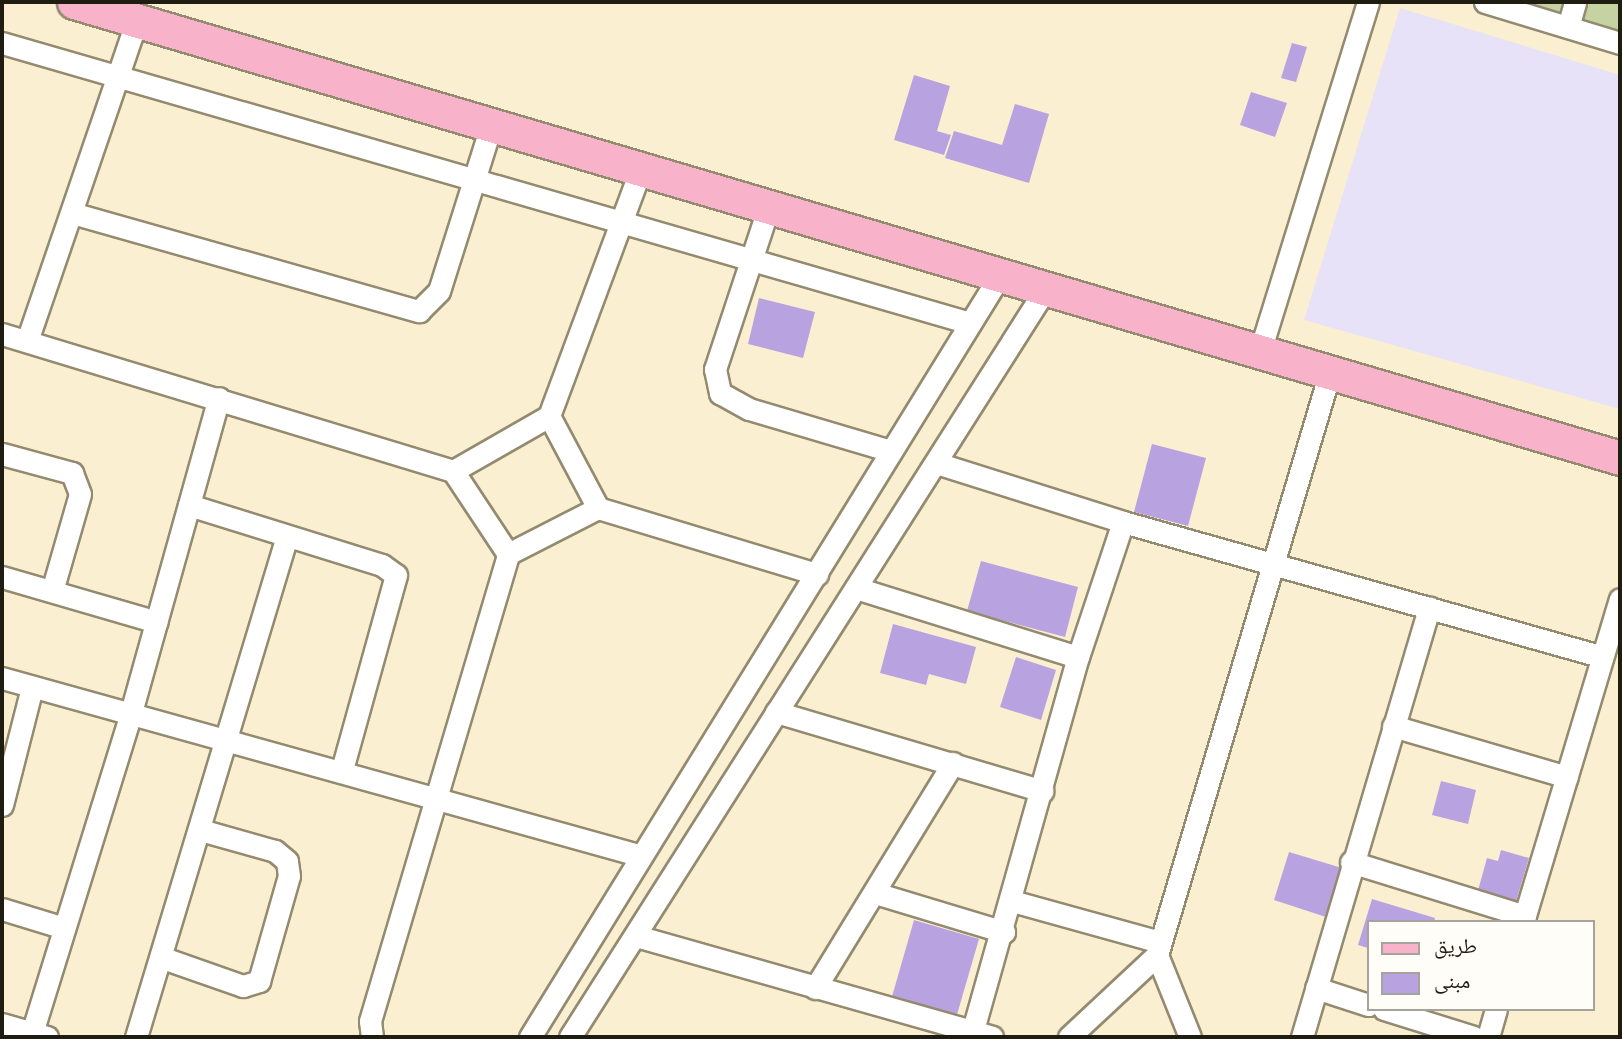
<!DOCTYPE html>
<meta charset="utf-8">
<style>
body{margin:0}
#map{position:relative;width:1622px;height:1039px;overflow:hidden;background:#faefd1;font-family:"Golos Text","Noto Naskh Arabic",sans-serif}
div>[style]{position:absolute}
.commercial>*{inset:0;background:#e7e2f8}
.green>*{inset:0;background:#c4d3a1}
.building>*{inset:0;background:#b8a3e0}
.roads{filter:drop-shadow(2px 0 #948a6f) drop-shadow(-2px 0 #948a6f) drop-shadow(0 2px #948a6f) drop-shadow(0 -2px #948a6f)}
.street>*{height:21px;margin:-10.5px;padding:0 10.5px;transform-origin:10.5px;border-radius:10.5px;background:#fff}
.primary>*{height:33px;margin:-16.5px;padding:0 16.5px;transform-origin:16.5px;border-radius:16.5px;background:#f8b2c9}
span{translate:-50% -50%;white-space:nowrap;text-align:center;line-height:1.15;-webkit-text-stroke:5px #fffdf7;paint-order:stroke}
.frame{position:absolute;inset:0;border:4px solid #1f1c11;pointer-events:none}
.legend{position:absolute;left:1367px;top:920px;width:228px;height:91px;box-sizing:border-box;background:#fffdf7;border:2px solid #a5a39b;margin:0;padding:9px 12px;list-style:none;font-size:21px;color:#1f1c11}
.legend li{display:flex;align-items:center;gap:14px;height:35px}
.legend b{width:35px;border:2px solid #a5a39b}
</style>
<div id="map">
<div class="commercial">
<i style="clip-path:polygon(1400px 8px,1620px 75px,1620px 409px,1304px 320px)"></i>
</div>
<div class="green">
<i style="clip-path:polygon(1524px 2px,1620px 2px,1620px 31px)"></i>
</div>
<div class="building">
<i style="clip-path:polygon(1292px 43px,1307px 47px,1296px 82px,1281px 78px)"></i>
<i style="clip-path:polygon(914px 75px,950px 86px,937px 131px,951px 135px,944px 155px,894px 140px)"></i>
<i style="clip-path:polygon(1251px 92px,1287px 103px,1275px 137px,1240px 125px)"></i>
<i style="clip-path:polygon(1015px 104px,1049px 114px,1029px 183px,945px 158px,954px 131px,1002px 145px)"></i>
<i style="clip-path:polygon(759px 298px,815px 312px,803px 358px,748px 344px)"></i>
<i style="clip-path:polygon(1152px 444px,1206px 458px,1188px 526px,1134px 512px)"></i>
<i style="clip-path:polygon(981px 561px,1078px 587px,1065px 637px,967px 611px)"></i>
<i style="clip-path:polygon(893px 624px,976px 647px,966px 684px,929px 674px,926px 685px,880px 673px)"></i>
<i style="clip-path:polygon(1016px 657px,1056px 670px,1041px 720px,1000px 707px)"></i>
<i style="clip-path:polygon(1441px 781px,1476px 790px,1468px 824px,1432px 815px)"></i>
<i style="clip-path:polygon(1501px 850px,1529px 858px,1515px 905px,1477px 894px,1487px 858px,1498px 861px)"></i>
<i style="clip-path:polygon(1289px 852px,1342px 868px,1326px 917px,1274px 900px)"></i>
<i style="clip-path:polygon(1372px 899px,1435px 918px,1434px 922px,1368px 922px,1368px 948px,1358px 945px)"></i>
<i style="clip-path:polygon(914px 920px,979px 939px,956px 1018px,891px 1000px)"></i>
</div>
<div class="roads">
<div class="street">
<i style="left:1485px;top:2px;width:141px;rotate:16.9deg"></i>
<i style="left:1568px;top:27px;width:26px;rotate:-74deg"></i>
<i style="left:2px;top:43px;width:1008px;rotate:16.13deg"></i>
<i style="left:768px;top:209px;width:169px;rotate:108.3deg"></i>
<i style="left:715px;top:369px;width:25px;rotate:78deg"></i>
<i style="left:720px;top:393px;width:33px;rotate:29deg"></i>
<i style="left:749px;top:409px;width:148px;rotate:16.5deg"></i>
<i style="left:72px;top:213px;width:361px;rotate:15.8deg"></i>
<i style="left:419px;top:311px;width:28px;rotate:-45deg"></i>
<i style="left:439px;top:291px;width:173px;rotate:-72.5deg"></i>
<i style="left:2px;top:334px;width:471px;rotate:16.9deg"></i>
<i style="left:27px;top:341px;width:339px;rotate:-71.1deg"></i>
<i style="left:1260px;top:351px;width:365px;rotate:-72.8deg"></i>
<i style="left:2px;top:454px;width:73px;rotate:15.2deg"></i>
<i style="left:72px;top:473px;width:22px;rotate:69deg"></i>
<i style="left:80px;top:494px;width:101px;rotate:106.1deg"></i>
<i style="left:936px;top:463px;width:196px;rotate:17.5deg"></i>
<i style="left:1123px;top:522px;width:498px;rotate:15.7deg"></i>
<i style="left:189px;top:505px;width:202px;rotate:17.3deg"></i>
<i style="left:382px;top:565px;width:17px;rotate:36deg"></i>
<i style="left:396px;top:575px;width:202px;rotate:105.5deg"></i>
<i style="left:598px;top:508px;width:229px;rotate:16.8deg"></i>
<i style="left:508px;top:554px;width:100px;rotate:-123.5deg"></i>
<i style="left:453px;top:471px;width:111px;rotate:-29.8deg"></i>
<i style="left:549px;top:416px;width:264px;rotate:-69.6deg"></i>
<i style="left:2px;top:577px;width:161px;rotate:16.2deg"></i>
<i style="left:856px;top:588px;width:232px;rotate:17.3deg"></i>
<i style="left:2px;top:678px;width:660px;rotate:15.55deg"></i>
<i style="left:776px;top:712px;width:278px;rotate:16.5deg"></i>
<i style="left:1393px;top:726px;width:181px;rotate:16.3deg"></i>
<i style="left:2px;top:805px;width:122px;rotate:-75.7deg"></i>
<i style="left:1351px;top:862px;width:182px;rotate:17.2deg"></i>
<i style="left:875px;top:893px;width:135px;rotate:16.8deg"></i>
<i style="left:1012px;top:901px;width:154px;rotate:15.5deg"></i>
<i style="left:2px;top:909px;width:65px;rotate:17deg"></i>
<i style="left:1523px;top:922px;width:337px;rotate:-73.3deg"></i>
<i style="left:636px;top:936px;width:370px;rotate:15.8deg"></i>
<i style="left:1157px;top:955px;width:88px;rotate:68.1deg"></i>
<i style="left:163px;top:958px;width:85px;rotate:19.3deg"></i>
<i style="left:243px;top:986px;width:17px;rotate:-17deg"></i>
<i style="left:259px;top:981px;width:109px;rotate:-74.1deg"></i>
<i style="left:289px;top:876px;width:15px;rotate:-98deg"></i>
<i style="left:287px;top:861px;width:16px;rotate:-140deg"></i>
<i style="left:275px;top:851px;width:77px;rotate:-164.2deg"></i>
<i style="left:815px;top:988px;width:264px;rotate:-58.5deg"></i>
<i style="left:1316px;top:988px;width:55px;rotate:18.1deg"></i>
<i style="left:1384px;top:1009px;width:94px;rotate:17.3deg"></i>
<i style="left:2px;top:1024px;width:47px;rotate:16.1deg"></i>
<i style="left:32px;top:1033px;width:332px;rotate:-72.8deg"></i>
<i style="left:130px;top:716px;width:330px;rotate:-74.4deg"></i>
<i style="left:136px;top:1037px;width:523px;rotate:-73.23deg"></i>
<i style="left:372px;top:1037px;width:16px;rotate:-97deg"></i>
<i style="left:370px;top:1021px;width:487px;rotate:-73.5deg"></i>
<i style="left:508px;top:554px;width:101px;rotate:-27.1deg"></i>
<i style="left:598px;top:508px;width:104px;rotate:-118deg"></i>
<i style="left:530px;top:1037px;width:895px;rotate:-58.33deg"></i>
<i style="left:570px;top:1037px;width:887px;rotate:-57.56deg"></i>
<i style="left:971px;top:1037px;width:395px;rotate:-74.3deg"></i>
<i style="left:1078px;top:657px;width:142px;rotate:-71.6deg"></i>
<i style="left:1069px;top:1037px;width:120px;rotate:-43deg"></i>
<i style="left:1157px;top:955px;width:608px;rotate:-73.47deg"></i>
<i style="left:1302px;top:1037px;width:448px;rotate:-73.5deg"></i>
<i style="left:1488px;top:1037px;width:29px;rotate:-74deg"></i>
</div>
<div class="primary">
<i style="left:74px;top:2px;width:1612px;rotate:16.43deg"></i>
</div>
</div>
<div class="frame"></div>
<ul class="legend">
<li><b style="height:9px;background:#f8b2c9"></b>طريق</li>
<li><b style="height:19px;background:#b8a3e0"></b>مبنى</li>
</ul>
</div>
